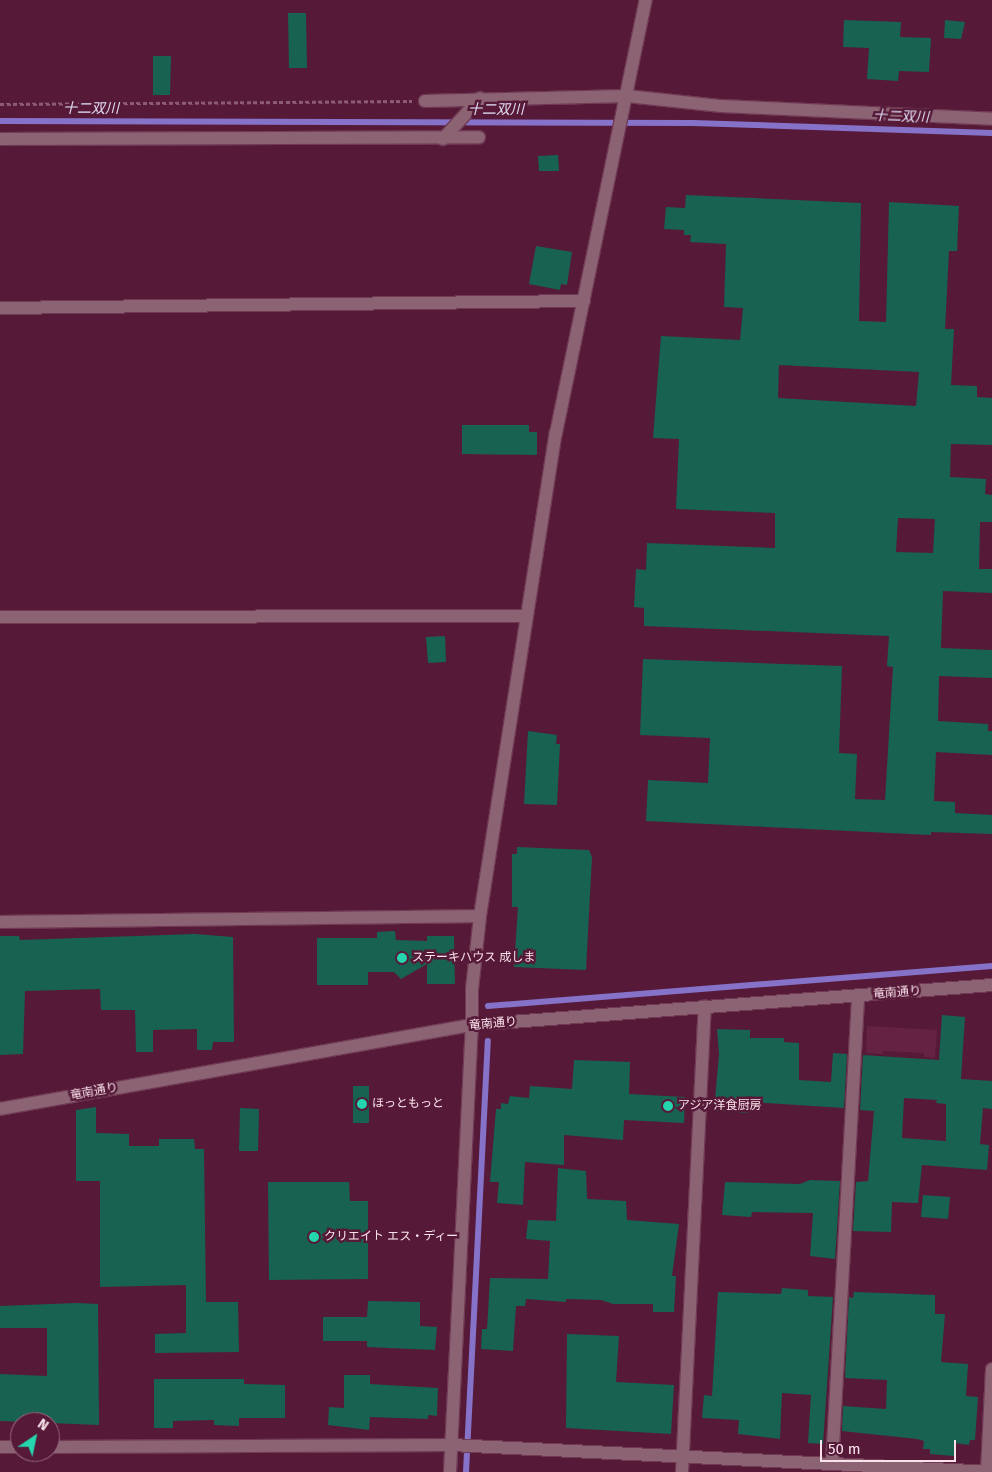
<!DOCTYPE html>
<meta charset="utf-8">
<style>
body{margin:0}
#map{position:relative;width:992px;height:1472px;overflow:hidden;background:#561a38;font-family:"Fira Sans","Noto Sans JP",sans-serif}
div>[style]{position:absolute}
.built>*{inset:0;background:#652243}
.stream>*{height:5.5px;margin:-2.75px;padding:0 2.75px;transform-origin:2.75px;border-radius:2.75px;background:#8672c9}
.building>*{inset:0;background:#176250}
.path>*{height:3px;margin-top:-1.5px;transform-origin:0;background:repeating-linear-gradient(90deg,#8c5c73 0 4px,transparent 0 6.5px)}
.roads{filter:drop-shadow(1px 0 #703a55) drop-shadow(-1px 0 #703a55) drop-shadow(0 1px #703a55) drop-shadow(0 -1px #703a55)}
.minor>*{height:12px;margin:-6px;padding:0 6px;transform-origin:6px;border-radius:6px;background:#8c6373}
.tertiary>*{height:12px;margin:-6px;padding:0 6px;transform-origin:6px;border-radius:6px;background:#8c6373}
.dots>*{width:14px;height:14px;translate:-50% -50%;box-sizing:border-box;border:2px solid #561a38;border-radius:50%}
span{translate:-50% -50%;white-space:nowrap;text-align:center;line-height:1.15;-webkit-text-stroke:5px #561a38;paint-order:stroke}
.poi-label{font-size:12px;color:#fae2eb}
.left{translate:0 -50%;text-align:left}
.street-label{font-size:12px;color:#fae2eb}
.water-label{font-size:14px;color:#e0dcf3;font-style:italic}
.north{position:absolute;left:10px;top:1412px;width:50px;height:50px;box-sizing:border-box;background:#561a38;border:1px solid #986a80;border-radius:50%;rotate:34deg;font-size:14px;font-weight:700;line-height:20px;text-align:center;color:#fae2eb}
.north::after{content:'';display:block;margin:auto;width:18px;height:22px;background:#24d5ae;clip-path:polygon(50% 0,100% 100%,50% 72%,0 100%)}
.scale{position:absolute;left:820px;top:1440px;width:136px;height:22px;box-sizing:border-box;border:2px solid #fae2eb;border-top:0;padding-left:6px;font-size:15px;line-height:18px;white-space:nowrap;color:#fae2eb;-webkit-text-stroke:4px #561a38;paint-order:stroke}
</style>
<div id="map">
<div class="built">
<i style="clip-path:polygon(867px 1026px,937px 1030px,935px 1058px,924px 1057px,924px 1053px,883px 1051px,883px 1054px,866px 1053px)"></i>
</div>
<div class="stream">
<i style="left:0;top:121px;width:693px;rotate:0.17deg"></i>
<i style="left:693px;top:123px;width:299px;rotate:1.9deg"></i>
<i style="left:488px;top:1006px;width:506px;rotate:-4.54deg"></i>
<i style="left:466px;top:1472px;width:431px;rotate:-87.1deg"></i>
</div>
<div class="building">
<i style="clip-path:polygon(288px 13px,306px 13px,307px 68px,289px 68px)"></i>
<i style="clip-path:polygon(844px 20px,901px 22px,900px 37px,931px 38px,929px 72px,899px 71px,898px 81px,867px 79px,869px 48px,843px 47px)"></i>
<i style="clip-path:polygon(945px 20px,965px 22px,961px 39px,944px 38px)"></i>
<i style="clip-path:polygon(153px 56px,171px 56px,170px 95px,153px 95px)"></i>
<i style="clip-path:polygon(558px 155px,559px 171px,539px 171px,538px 156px)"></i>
<i style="clip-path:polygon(evenodd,686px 195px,861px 203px,859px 321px,886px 322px,889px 202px,959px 206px,957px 251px,949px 251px,945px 329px,954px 329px,951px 385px,977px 386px,977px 397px,992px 398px,992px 445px,951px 444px,950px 477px,986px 479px,985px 494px,992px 495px,992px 522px,980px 522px,979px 569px,992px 569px,992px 593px,943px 591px,941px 648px,992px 650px,992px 678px,939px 676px,938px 721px,988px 724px,988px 731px,992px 731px,992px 755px,936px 752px,934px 801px,955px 802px,955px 813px,992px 815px,992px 834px,931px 832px,931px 835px,646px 821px,648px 780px,708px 783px,710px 738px,640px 735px,643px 659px,842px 666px,839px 753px,857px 754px,855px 799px,885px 800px,893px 667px,887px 666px,889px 636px,644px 626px,644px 608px,634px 607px,636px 569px,646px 570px,647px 543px,775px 548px,775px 513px,676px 509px,679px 439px,653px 438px,661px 336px,740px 340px,743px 308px,724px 307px,726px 244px,690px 242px,691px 235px,684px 235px,684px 230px,664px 229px,666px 207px,685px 208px,686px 195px,779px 365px,919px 372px,916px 406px,778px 398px,779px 365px,686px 195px,898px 518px,935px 519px,933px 553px,896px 552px,898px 518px)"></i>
<i style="clip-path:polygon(536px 246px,572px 252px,567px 285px,561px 284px,560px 290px,529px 284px)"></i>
<i style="clip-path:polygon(462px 425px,529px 425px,529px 432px,537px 432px,537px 455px,462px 454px)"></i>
<i style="clip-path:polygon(445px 636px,446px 662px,428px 663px,426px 637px)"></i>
<i style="clip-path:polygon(528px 731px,557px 735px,556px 744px,560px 744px,557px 805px,524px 804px)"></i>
<i style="clip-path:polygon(517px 847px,589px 850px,592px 857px,586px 970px,514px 967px,518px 907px,512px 907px,512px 854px,517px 854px)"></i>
<i style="clip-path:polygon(395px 931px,396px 940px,427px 941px,427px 936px,454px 936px,455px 984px,427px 984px,427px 964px,401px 979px,394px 972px,368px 972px,368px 985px,317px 985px,317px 938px,377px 938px,377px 932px)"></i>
<i style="clip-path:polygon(195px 934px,233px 937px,234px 1042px,213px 1042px,212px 1050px,197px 1050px,197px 1029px,153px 1030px,153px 1052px,136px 1052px,135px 1010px,101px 1010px,100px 989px,25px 991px,23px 1054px,0 1055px,0 936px,19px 936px,20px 940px)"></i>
<i style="clip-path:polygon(evenodd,942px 1015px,965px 1017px,961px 1079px,992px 1081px,992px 1109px,983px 1108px,980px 1144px,989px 1145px,987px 1170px,922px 1165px,918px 1203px,892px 1202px,891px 1232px,853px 1231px,856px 1182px,868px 1181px,874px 1111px,860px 1110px,863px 1055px,939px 1060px,942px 1015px,904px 1098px,937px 1100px,936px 1103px,946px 1104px,946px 1141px,902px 1138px,904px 1098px)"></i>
<i style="clip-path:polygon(717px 1029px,750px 1030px,750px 1038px,784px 1038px,784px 1042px,799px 1043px,799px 1080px,831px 1082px,833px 1053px,847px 1054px,844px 1108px,749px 1102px,748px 1113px,714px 1111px,719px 1054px)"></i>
<i style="clip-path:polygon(574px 1060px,630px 1062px,629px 1094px,685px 1097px,684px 1123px,624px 1120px,623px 1140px,564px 1135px,564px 1165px,525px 1162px,523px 1205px,497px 1203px,499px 1182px,490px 1182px,496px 1109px,501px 1109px,501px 1103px,508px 1104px,510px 1096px,529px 1098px,530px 1086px,572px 1089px)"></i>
<i style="clip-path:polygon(353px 1086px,369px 1086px,369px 1123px,353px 1123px)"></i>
<i style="clip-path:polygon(96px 1107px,96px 1133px,129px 1134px,129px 1146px,159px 1146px,159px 1139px,194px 1139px,195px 1149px,204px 1149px,206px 1302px,238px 1302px,239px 1352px,155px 1353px,155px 1334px,186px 1333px,186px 1285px,100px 1287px,100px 1181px,76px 1181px,76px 1110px)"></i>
<i style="clip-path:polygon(240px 1108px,259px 1109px,258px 1151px,239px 1151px)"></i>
<i style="clip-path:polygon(558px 1168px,586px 1171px,587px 1199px,626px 1201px,627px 1220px,679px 1224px,672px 1276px,676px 1276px,674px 1312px,653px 1312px,653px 1304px,613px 1304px,601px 1300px,566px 1299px,566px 1302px,526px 1299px,525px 1306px,516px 1306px,513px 1351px,481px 1349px,482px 1329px,487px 1329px,490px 1278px,548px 1279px,550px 1241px,526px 1239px,528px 1220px,556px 1221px)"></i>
<i style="clip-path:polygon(810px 1180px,840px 1181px,835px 1259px,810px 1256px,813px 1213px,752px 1212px,751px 1217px,722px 1215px,725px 1182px,800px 1184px)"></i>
<i style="clip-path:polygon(268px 1182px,349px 1182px,350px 1201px,368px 1201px,368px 1279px,269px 1280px)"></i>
<i style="clip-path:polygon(923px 1195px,950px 1197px,948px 1219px,921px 1217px)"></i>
<i style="clip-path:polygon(782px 1288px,808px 1290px,808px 1296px,833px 1297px,823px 1444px,808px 1443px,811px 1395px,782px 1393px,780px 1439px,738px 1434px,739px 1420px,702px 1418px,704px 1395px,712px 1396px,718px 1292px,781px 1294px)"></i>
<i style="clip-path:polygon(854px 1292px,935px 1295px,935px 1314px,945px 1314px,941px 1362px,968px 1364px,966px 1396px,978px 1397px,975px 1440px,970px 1440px,969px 1445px,955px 1443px,954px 1456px,930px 1454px,930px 1449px,923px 1449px,924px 1441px,917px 1439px,842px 1431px,843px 1406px,886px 1409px,887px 1380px,845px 1378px,849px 1297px,853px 1298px)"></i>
<i style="clip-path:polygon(368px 1301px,420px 1302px,420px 1326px,437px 1327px,435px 1350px,367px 1347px,367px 1341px,323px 1341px,323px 1317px,367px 1317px)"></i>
<i style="clip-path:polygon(76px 1303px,98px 1304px,99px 1425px,0 1421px,0 1374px,47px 1376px,47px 1328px,0 1328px,0 1306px)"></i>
<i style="clip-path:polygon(567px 1334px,619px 1336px,616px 1382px,674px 1385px,671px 1434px,566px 1428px)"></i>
<i style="clip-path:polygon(344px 1375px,370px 1375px,370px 1384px,438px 1388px,437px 1416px,428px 1415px,428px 1419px,370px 1417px,369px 1430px,328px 1425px,329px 1407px,344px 1408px)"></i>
<i style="clip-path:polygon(154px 1379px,244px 1379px,244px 1384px,285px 1385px,285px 1418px,239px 1418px,239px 1426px,214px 1425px,214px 1420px,173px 1421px,173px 1428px,154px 1428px)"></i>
</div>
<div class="path">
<i style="left:0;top:104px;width:412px;rotate:-0.4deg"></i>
</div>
<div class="roads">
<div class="minor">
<i style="left:425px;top:101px;width:202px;rotate:-1.4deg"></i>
<i style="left:627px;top:96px;width:95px;rotate:6.1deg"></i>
<i style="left:721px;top:106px;width:271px;rotate:2.7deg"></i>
<i style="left:0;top:139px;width:479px;rotate:-0.2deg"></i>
<i style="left:443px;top:139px;width:55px;rotate:-47.9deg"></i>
<i style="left:0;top:617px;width:526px;rotate:-0.11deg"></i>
<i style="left:0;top:922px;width:480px;rotate:-0.7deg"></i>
<i style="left:0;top:1447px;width:20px"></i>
<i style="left:50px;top:1447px;width:402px;rotate:-0.3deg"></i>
<i style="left:452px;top:1445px;width:541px;rotate:2.86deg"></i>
<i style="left:832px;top:1464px;width:469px;rotate:-86.8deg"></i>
<i style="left:450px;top:1472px;width:448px;rotate:-87.2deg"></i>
<i style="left:682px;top:1472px;width:466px;rotate:-87.2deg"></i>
<i style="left:987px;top:1472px;width:103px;rotate:-87.2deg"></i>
</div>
<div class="tertiary">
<i style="left:0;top:308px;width:584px;rotate:-0.69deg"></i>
<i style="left:472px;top:1025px;width:36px;rotate:-90deg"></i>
<i style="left:472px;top:989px;width:73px;rotate:-83.7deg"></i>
<i style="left:480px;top:916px;width:489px;rotate:-81.1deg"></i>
<i style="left:556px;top:433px;width:442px;rotate:-78.3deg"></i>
<i style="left:0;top:1109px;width:479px;rotate:-10.1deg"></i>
<i style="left:472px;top:1025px;width:522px;rotate:-4.4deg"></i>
</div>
</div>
<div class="dots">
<i style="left:402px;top:958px;background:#24d5ae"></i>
<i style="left:362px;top:1104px;background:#24d5ae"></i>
<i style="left:668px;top:1106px;background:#24d5ae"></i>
<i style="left:314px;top:1237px;background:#24d5ae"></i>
</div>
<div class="poi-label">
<span class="left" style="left:412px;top:958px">ステーキハウス 成しま</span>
<span class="left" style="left:372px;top:1104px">ほっともっと</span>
<span class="left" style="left:678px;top:1106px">アジア洋食厨房</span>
<span class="left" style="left:324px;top:1237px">クリエイト エス・ディー</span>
</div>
<div class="street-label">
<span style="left:897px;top:993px;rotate:-4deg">竜南通り</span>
<span style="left:493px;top:1024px;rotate:-5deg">竜南通り</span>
<span style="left:94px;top:1092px;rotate:-10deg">竜南通り</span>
</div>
<div class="water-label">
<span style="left:91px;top:109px">十二双川</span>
<span style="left:496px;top:110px">十二双川</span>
<span style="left:901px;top:117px;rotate:2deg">十二双川</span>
</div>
<div class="north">N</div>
<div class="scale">50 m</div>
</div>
